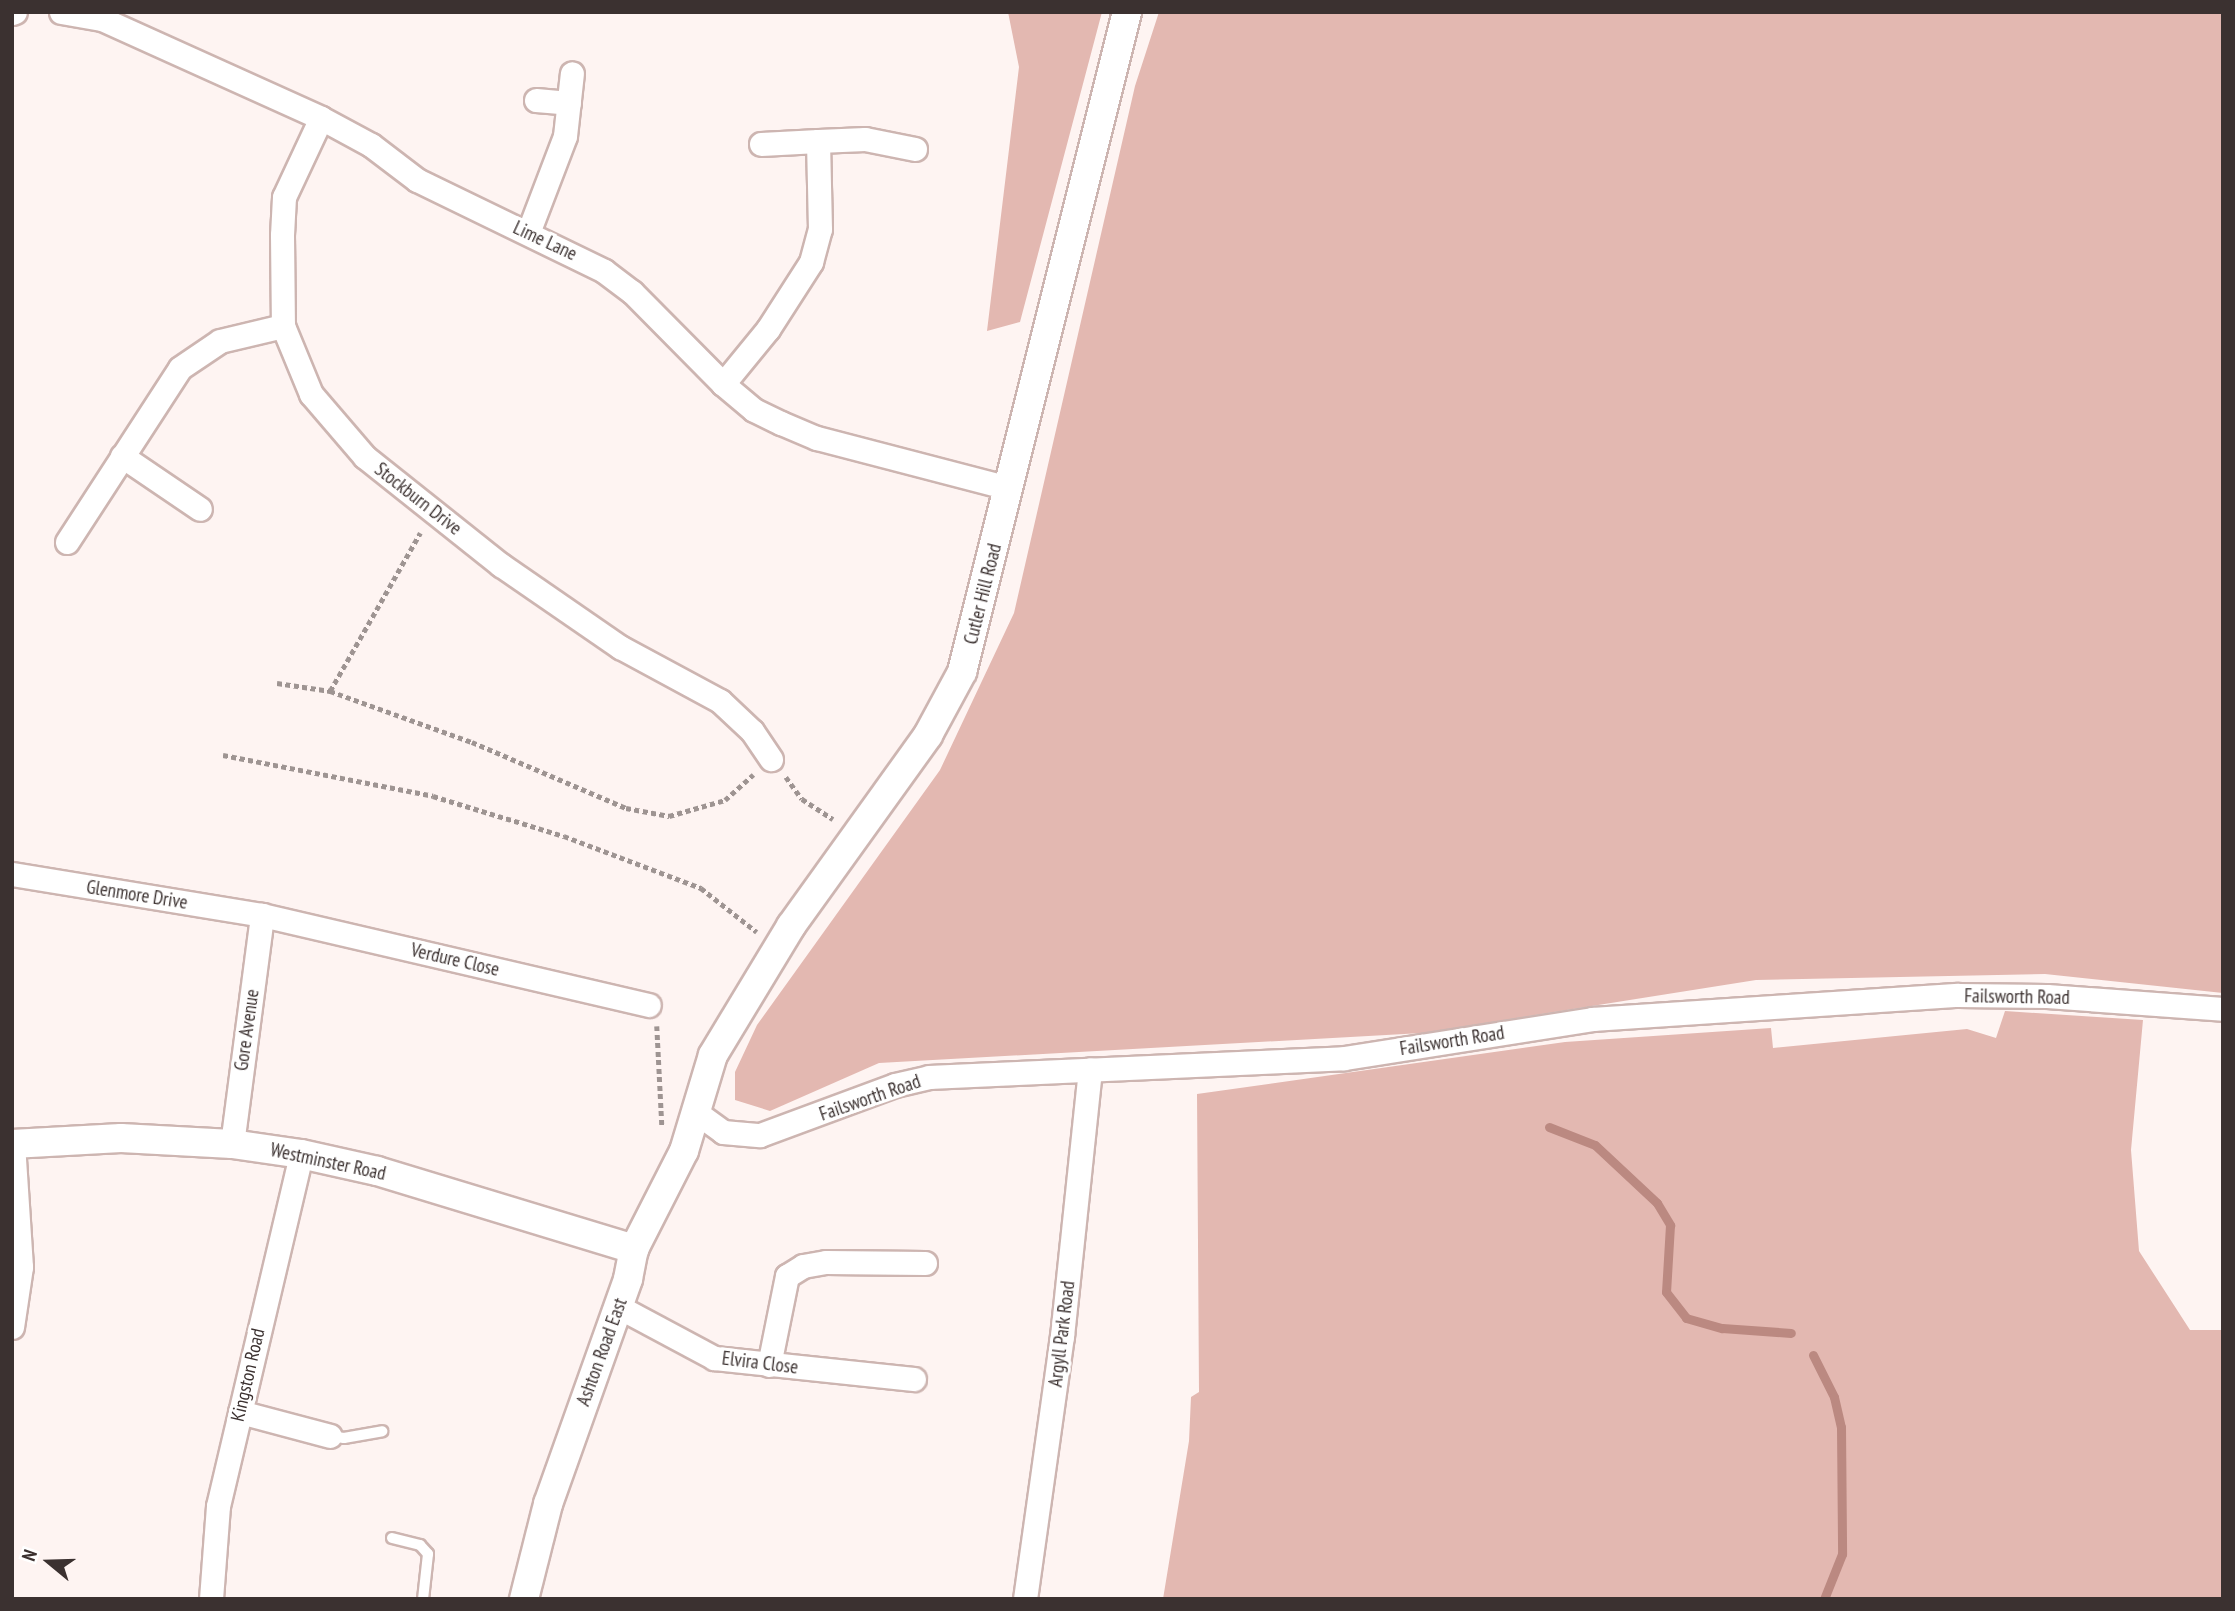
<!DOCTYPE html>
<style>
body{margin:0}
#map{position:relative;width:2235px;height:1611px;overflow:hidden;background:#fef4f2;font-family:"PT Sans Narrow",sans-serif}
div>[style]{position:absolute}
.green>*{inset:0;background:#e3b8b1}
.stream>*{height:9px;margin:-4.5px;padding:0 4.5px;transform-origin:4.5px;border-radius:4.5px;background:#bb8981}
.path>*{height:4.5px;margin-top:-2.25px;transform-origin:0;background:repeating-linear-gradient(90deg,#9e9492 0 5px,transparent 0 8.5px)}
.roads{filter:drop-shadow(2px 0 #cdb5b1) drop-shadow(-2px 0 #cdb5b1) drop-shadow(0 2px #cdb5b1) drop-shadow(0 -2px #cdb5b1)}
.service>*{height:10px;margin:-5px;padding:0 5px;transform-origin:5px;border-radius:5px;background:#fff}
.minor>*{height:23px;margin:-11.5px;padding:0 11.5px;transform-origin:11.5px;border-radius:11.5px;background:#fff}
.tertiary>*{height:28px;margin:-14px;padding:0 14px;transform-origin:14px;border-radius:14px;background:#fff}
span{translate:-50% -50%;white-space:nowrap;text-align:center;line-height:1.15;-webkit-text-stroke:6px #fff;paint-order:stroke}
.street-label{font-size:19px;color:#3b3130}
.frame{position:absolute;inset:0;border:14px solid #3b3130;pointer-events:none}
.north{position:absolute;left:14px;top:1527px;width:70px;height:70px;-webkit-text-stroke:5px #fff;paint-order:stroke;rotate:289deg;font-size:19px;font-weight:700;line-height:28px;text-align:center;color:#3b3130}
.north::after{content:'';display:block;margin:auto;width:24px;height:32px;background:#3b3130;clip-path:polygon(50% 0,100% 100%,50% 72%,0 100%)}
</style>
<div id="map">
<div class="green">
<i style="clip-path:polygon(1008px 12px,1102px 12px,1020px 322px,987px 331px,1019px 67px)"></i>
<i style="clip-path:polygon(1159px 12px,2223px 12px,2223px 993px,2045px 974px,1756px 980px,1422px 1033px,879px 1063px,770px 1111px,735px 1100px,735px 1072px,757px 1025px,940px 770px,1014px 613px,1135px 86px)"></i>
<i style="clip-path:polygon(2005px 1011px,2143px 1020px,2131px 1150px,2139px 1251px,2190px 1330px,2223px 1330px,2223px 1599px,1163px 1599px,1189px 1441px,1191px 1397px,1199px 1392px,1197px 1094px,1565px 1042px,1771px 1028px,1773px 1048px,1967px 1029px,1996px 1038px)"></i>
</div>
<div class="stream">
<i style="left:1549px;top:1127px;width:49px;rotate:21.4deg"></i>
<i style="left:1595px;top:1145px;width:85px;rotate:43.1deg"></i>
<i style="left:1657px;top:1203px;width:26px;rotate:59deg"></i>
<i style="left:1670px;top:1225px;width:67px;rotate:93.4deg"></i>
<i style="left:1666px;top:1292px;width:33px;rotate:52deg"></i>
<i style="left:1686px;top:1318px;width:37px;rotate:16deg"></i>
<i style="left:1722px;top:1328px;width:69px;rotate:4.1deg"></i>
<i style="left:1813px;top:1355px;width:47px;rotate:63.4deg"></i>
<i style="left:1834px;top:1397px;width:31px;rotate:77deg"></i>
<i style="left:1841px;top:1427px;width:127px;rotate:89.5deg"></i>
<i style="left:1842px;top:1554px;width:48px;rotate:111.8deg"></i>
</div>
<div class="path">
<i style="left:277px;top:683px;width:54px;rotate:8.6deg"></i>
<i style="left:330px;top:691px;width:151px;rotate:19.8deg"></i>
<i style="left:472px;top:742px;width:168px;rotate:23.2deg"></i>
<i style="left:626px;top:808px;width:44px;rotate:10.5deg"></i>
<i style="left:669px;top:816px;width:58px;rotate:-15.9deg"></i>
<i style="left:725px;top:800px;width:38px;rotate:-42deg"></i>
<i style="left:330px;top:691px;width:182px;rotate:-60.3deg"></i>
<i style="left:223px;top:755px;width:214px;rotate:11deg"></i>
<i style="left:433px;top:796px;width:137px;rotate:17deg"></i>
<i style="left:564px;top:836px;width:147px;rotate:20.8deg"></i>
<i style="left:701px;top:888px;width:71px;rotate:38.2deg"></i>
<i style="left:786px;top:777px;width:27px;rotate:54deg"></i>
<i style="left:802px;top:799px;width:37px;rotate:33deg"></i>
<i style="left:657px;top:1026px;width:100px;rotate:87.1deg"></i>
</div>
<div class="roads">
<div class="service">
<i style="left:330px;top:1436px;width:14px;rotate:8deg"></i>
<i style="left:344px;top:1438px;width:39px;rotate:-10deg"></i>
<i style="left:392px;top:1538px;width:29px;rotate:14deg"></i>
<i style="left:420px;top:1545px;width:12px;rotate:48deg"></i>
<i style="left:428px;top:1554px;width:45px;rotate:96.3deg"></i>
</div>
<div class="minor">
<i style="left:61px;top:12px;width:42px;rotate:9.7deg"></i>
<i style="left:102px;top:19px;width:240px;rotate:24.3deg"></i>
<i style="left:321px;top:118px;width:57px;rotate:28.4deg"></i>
<i style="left:371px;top:145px;width:58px;rotate:37.3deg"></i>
<i style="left:417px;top:180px;width:208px;rotate:25.9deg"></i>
<i style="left:604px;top:271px;width:35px;rotate:37deg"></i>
<i style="left:632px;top:292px;width:129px;rotate:45.3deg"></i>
<i style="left:723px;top:384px;width:40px;rotate:40deg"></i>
<i style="left:754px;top:410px;width:30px;rotate:26deg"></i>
<i style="left:781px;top:423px;width:39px;rotate:23deg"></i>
<i style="left:817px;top:438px;width:198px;rotate:14.6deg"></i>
<i style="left:12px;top:13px;width:3px;rotate:-18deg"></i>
<i style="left:536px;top:100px;width:33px;rotate:5deg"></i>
<i style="left:321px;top:118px;width:87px;rotate:115.1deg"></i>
<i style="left:284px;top:197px;width:38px;rotate:93deg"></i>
<i style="left:282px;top:235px;width:91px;rotate:89.4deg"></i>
<i style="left:283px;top:326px;width:74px;rotate:67.6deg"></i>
<i style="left:311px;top:394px;width:83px;rotate:49.4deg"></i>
<i style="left:365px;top:457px;width:174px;rotate:38.5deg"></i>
<i style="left:501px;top:565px;width:145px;rotate:34.6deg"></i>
<i style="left:620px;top:647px;width:114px;rotate:28.4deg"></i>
<i style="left:720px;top:701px;width:44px;rotate:43.2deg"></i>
<i style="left:752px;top:731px;width:34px;rotate:56deg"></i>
<i style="left:761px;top:144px;width:57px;rotate:-3deg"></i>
<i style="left:528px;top:233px;width:104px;rotate:-69.1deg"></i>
<i style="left:565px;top:136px;width:63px;rotate:-83.7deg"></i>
<i style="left:723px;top:384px;width:71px;rotate:-50.7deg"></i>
<i style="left:768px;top:329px;width:80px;rotate:-57.3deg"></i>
<i style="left:811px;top:262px;width:34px;rotate:-75deg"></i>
<i style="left:820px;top:229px;width:88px;rotate:-91.3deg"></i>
<i style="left:818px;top:141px;width:47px;rotate:-2.4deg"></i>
<i style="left:865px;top:139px;width:51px;rotate:11.3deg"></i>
<i style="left:122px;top:456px;width:94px;rotate:34.2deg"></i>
<i style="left:67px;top:542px;width:207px;rotate:-57deg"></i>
<i style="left:180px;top:368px;width:48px;rotate:-34deg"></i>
<i style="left:220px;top:341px;width:65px;rotate:-13.4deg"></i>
<i style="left:12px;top:874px;width:253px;rotate:9.3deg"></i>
<i style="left:262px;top:915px;width:397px;rotate:13.1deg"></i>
<i style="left:697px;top:1113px;width:32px;rotate:36deg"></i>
<i style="left:723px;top:1132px;width:37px;rotate:5deg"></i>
<i style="left:760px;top:1135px;width:144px;rotate:-20.3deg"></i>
<i style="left:895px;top:1085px;width:35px;rotate:-13deg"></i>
<i style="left:929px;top:1077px;width:415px;rotate:-2.6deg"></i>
<i style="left:1344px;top:1058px;width:251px;rotate:-8.9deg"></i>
<i style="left:1592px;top:1019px;width:367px;rotate:-3.8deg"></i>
<i style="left:1958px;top:995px;width:89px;rotate:0.6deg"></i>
<i style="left:2047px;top:996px;width:176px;rotate:4.2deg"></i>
<i style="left:232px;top:1144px;width:231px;rotate:-82.5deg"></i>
<i style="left:619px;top:1307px;width:108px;rotate:28.2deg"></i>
<i style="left:714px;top:1358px;width:201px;rotate:6deg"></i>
<i style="left:12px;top:1327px;width:61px;rotate:-81.5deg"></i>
<i style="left:21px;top:1267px;width:123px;rotate:-93.7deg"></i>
<i style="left:769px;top:1365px;width:91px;rotate:-78.6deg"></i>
<i style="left:787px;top:1276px;width:19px;rotate:-32deg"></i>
<i style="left:803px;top:1266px;width:23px;rotate:-10deg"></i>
<i style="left:826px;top:1262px;width:99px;rotate:0.6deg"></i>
<i style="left:240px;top:1412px;width:93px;rotate:14.9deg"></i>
<i style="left:211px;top:1599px;width:93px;rotate:-85.7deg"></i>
<i style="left:218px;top:1506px;width:362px;rotate:-76.7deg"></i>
<i style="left:1025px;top:1599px;width:266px;rotate:-82deg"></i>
<i style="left:1062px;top:1336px;width:268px;rotate:-84deg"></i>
</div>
<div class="tertiary">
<i style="left:12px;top:1144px;width:109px;rotate:-3.2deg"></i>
<i style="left:121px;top:1138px;width:111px;rotate:3.1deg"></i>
<i style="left:232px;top:1144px;width:70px;rotate:8.2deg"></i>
<i style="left:301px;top:1154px;width:78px;rotate:12.6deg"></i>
<i style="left:377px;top:1171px;width:269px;rotate:16.9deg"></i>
<i style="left:524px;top:1599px;width:98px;rotate:-75.8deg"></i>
<i style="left:548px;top:1504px;width:239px;rotate:-70.4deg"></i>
<i style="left:628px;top:1279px;width:31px;rotate:-79deg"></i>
<i style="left:634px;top:1249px;width:110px;rotate:-63deg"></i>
<i style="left:684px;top:1151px;width:100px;rotate:-73.2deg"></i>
<i style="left:713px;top:1055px;width:151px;rotate:-58.8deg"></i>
<i style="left:791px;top:926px;width:235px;rotate:-54.3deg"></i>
<i style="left:928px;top:735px;width:72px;rotate:-61.6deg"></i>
<i style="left:962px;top:672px;width:680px;rotate:-75.96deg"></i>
</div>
</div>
<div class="street-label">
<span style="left:545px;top:241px;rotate:25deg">Lime Lane</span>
<span style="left:418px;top:499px;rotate:38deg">Stockburn Drive</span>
<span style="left:983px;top:594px;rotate:-76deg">Cutler Hill Road</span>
<span style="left:137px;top:895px;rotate:9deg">Glenmore Drive</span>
<span style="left:455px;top:960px;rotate:13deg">Verdure Close</span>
<span style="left:2017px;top:997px;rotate:1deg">Failsworth Road</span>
<span style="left:247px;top:1030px;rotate:-82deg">Gore Avenue</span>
<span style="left:1452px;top:1041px;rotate:-9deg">Failsworth Road</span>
<span style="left:870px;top:1098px;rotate:-19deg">Failsworth Road</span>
<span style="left:328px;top:1162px;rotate:12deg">Westminster Road</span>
<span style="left:1062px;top:1334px;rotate:-83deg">Argyll Park Road</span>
<span style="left:602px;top:1352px;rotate:-70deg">Ashton Road East</span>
<span style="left:760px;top:1363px;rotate:7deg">Elvira Close</span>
<span style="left:248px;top:1375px;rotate:-77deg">Kingston Road</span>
</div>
<div class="frame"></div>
<div class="north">N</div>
</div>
